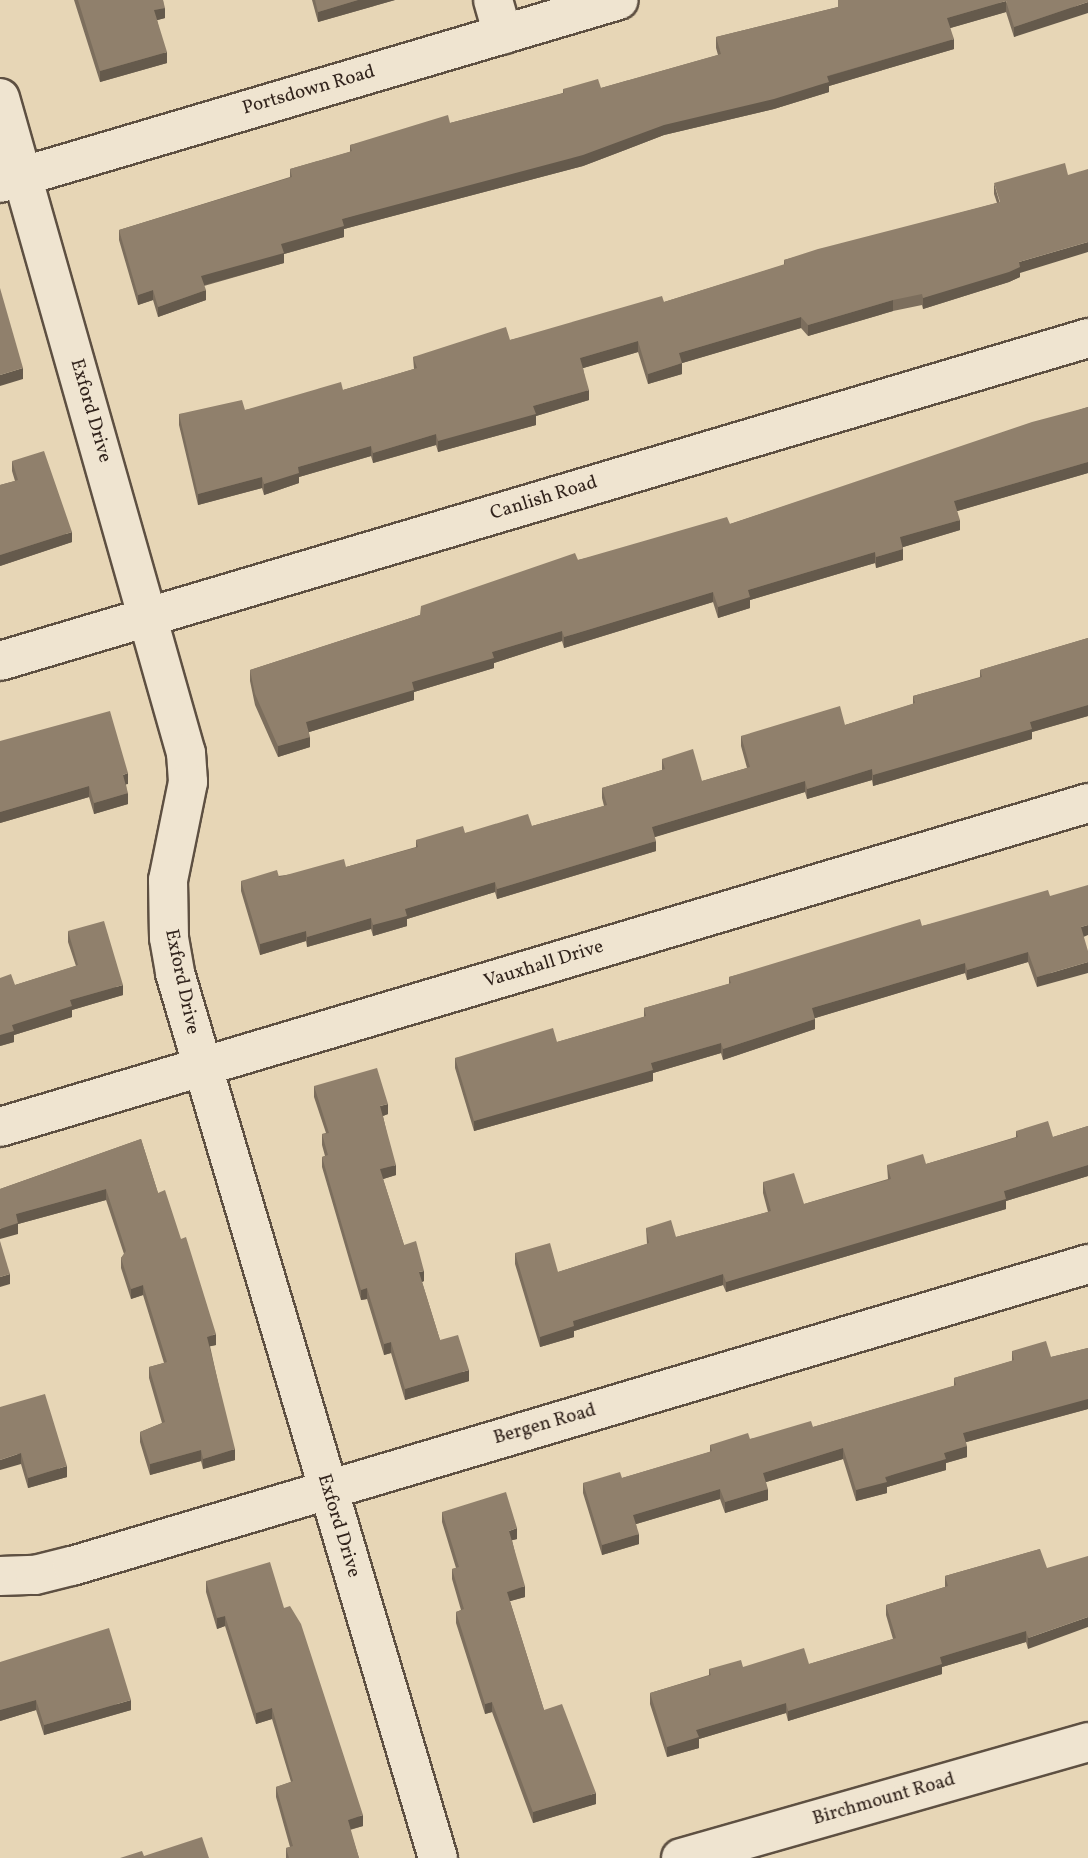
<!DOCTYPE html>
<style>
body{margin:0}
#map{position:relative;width:1088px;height:1858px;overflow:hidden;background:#e7d6b6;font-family:Vollkorn,serif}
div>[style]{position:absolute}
.roads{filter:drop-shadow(2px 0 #5e5042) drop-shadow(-2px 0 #5e5042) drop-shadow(0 2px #5e5042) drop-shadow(0 -2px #5e5042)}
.street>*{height:38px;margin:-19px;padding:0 19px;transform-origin:19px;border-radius:19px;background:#efe4d0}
.secondary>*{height:38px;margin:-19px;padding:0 19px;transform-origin:19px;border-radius:19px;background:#efe4d0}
.wall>*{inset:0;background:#7c6e5d}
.shaded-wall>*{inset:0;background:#655a4c}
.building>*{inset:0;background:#90806c}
span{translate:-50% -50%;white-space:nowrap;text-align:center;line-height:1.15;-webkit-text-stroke:5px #efe4d0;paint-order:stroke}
.street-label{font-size:19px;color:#31231c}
</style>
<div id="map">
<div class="roads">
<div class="street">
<i style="left:493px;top:0;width:36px;rotate:74deg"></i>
<i style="left:0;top:98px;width:681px;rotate:74.15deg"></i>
<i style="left:186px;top:753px;width:29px;rotate:86deg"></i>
<i style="left:188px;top:782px;width:100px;rotate:101.5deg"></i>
<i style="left:168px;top:880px;width:58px;rotate:89deg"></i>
<i style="left:169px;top:938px;width:36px;rotate:80deg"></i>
<i style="left:175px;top:973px;width:923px;rotate:73.45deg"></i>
<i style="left:0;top:183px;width:645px;rotate:-16.47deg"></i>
<i style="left:0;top:661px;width:1135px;rotate:-16.53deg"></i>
<i style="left:0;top:1127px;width:1135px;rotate:-16.58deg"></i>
<i style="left:0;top:1576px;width:35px;rotate:-2deg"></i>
<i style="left:35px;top:1575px;width:38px;rotate:-14deg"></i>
<i style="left:72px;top:1566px;width:1060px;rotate:-16.55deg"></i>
</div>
<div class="secondary">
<i style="left:681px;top:1858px;width:423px;rotate:-15.9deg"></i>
</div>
</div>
<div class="wall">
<i style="clip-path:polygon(74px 0,163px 0,165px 18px,157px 20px,167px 63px,100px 82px)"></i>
<i style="clip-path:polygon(312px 0,395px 0,318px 22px)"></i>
<i style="clip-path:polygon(1088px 0,1014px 37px,1006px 12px,950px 28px,954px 49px,829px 86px,829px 92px,774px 109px,664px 135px,583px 166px,344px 229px,344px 237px,284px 254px,284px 263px,204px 286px,206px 300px,158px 317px,153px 300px,138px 305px,119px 240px,119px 230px,290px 177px,290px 169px,350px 152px,350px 145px,450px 123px,563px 93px,563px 89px,601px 88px,718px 55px,716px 48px,716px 37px,838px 7px)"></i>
<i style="clip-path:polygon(994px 183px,1020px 273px,1020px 277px,1009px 282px,923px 309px,922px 305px,893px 311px,808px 336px,801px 328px,682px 363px,682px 374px,648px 384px,638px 352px,583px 368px,589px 400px,536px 416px,536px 425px,438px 452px,436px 445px,373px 463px,371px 456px,299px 477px,299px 483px,264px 495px,262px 488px,198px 505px,179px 425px,179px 414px,245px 410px,343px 390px,414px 369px,413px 357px,510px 340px,664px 302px,784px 265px,784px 260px,997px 203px,994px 194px)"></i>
<i style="clip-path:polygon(1088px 407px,1088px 473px,957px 511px,960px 530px,903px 547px,903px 560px,876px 568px,875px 563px,750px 600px,750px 608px,718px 618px,713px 602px,564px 648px,562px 641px,494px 663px,494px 668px,414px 692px,414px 700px,309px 732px,310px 747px,278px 757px,255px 705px,250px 681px,250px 670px,420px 615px,578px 560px,730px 524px)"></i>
<i style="clip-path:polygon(12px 461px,72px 542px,0 566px,0 485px,15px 481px,12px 471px)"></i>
<i style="clip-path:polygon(1088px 638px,1088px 716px,1032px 732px,1032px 739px,873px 786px,872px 780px,807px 799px,805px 792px,654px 837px,656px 851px,497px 899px,495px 892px,407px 919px,407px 926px,373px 936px,371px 929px,307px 947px,306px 941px,260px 955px,241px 891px,241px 881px,346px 867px,416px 847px,416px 840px,465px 833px,532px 826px,604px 806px,602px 798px,602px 788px,662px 770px,662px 759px,702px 781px,747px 768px,741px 746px,741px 736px,845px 725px,913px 704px,913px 696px,980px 677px,980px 670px)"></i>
<i style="clip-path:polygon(0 741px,128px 784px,126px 784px,128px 804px,94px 814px,89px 797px,0 823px)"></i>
<i style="clip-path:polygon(1050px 896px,1084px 937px,1037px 987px,1028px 962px,967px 980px,965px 973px,815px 1018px,815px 1029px,723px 1060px,721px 1053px,653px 1073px,653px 1081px,474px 1131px,455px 1068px,455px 1058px,557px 1042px,644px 1017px,644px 1008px,729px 984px,729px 977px,922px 926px)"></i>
<i style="clip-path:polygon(68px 931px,123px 995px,72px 1010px,72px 1017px,14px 1035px,14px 1042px,0 1046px,0 978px,15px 985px,76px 966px,68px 942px)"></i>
<i style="clip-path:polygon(314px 1086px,388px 1114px,383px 1116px,396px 1175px,383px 1179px,404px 1245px,424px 1281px,422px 1282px,440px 1340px,469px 1381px,405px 1400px,391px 1353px,384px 1355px,367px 1299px,361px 1300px,322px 1167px,322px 1157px,325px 1156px,322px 1145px,322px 1134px,326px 1133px,314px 1097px)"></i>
<i style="clip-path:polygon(1088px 1126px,1088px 1176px,1006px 1201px,1006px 1209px,726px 1292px,723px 1285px,574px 1331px,574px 1337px,540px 1347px,515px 1264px,515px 1253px,558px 1272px,647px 1244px,646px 1228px,676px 1237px,768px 1212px,763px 1193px,763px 1182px,804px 1204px,888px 1179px,887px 1165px,926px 1164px,1016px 1137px,1016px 1131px,1053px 1137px)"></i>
<i style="clip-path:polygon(141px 1139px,158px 1193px,216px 1345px,210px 1346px,235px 1460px,203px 1469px,201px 1461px,150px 1475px,140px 1442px,140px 1432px,162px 1423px,149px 1378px,149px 1367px,164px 1363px,143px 1295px,131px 1299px,121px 1268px,121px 1258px,124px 1254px,106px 1200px,18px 1224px,18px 1234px,0 1189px)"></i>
<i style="clip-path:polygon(1088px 1348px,1088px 1409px,966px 1442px,967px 1457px,946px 1463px,946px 1470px,887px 1487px,887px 1493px,856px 1501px,843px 1459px,766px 1482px,768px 1500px,725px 1513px,720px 1499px,636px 1524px,639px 1544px,602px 1555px,583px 1493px,583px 1483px,622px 1478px,710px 1452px,710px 1445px,750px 1439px,813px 1427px,954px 1386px,954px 1378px,1012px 1361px,1012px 1351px,1051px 1357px)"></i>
<i style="clip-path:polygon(0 1407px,67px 1477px,28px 1488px,21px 1464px)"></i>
<i style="clip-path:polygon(442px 1512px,517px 1539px,512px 1540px,525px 1597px,510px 1601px,544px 1710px,596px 1804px,533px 1823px,492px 1712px,485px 1714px,456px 1623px,456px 1612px,461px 1610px,452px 1579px,452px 1569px,456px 1568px,442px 1522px)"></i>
<i style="clip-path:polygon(1040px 1549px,1028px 1649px,1026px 1642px,942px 1667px,942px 1674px,788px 1721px,786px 1713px,699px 1739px,699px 1748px,667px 1757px,650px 1704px,650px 1693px,709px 1675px,709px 1669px,809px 1664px,893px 1639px,886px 1615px,886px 1605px,945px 1587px,945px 1576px)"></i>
<i style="clip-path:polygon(206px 1581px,284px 1608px,363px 1826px,350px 1830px,359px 1858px,286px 1858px,286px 1848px,290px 1847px,276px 1797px,276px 1787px,291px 1782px,272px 1719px,256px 1724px,225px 1626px,217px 1629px,206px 1592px)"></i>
<i style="clip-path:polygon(0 1662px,131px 1710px,44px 1735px,36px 1710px,0 1721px)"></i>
</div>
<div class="shaded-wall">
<i style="clip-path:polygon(358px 0,395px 0,318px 22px,318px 12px)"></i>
<i style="clip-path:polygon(1006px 1px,1006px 12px,947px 29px,947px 18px)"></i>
<i style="clip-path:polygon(1088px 2px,1088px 13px,1014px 37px,1014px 27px)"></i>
<i style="clip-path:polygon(165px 8px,165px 18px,154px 21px,154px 10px)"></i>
<i style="clip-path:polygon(954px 39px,954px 49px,829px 86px,829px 92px,774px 109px,664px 135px,583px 166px,344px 229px,344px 237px,284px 254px,284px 263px,201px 286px,201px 276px,342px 219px)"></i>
<i style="clip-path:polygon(167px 52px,167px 63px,100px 82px,100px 71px)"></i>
<i style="clip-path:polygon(1088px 242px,1088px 252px,1020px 273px,1020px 277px,1009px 282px,923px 309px,923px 298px,1019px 262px)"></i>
<i style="clip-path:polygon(153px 290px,153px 300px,138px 305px,138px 295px)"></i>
<i style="clip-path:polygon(206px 290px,206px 300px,158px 317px,158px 307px)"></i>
<i style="clip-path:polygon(893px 300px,893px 311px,808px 336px,808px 325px)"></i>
<i style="clip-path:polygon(801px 317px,801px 328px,679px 364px,679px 353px)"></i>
<i style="clip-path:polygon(638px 341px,638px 352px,580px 369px,580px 358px)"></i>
<i style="clip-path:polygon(682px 363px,682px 374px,648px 384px,648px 374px)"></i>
<i style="clip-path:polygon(23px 368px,23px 379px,0 386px,0 375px)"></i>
<i style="clip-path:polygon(589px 390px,589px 400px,536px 416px,536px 425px,438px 452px,438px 441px,533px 406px)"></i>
<i style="clip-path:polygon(436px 434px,436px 445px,373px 463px,373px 453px)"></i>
<i style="clip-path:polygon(371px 446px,371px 456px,299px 477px,299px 483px,264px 495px,264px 484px,298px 467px)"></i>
<i style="clip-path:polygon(1088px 462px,1088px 473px,954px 512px,954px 501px)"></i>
<i style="clip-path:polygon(262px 477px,262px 488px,198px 505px,198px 494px)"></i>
<i style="clip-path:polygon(960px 520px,960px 530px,900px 548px,900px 537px)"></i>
<i style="clip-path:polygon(72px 532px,72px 542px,0 566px,0 555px)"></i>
<i style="clip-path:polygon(903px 549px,903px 560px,876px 568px,876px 557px)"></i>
<i style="clip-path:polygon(875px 552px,875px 563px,750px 600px,750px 608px,718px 618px,718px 607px,748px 590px)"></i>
<i style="clip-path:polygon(713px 592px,713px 602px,564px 648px,564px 637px)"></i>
<i style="clip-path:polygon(562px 631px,562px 641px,494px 663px,494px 668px,414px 692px,414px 700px,306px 733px,306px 722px,492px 652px)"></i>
<i style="clip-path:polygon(1088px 705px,1088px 716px,1032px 732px,1032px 739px,873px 786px,873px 775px,1030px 722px)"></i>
<i style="clip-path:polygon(310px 737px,310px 747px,278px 757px,278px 746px)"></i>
<i style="clip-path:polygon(872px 769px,872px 780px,807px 799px,807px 789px)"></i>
<i style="clip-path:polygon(128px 773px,128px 784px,123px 785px,123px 775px)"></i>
<i style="clip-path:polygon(805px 781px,805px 792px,652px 838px,652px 827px)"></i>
<i style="clip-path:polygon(89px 786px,89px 797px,0 823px,0 812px)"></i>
<i style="clip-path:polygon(128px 793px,128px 804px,94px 814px,94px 803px)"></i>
<i style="clip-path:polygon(656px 841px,656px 851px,497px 899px,497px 889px)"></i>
<i style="clip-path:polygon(495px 882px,495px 892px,407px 919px,407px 926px,373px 936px,373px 925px,405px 909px)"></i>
<i style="clip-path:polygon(371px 918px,371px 929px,307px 947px,307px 937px)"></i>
<i style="clip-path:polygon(1088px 925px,1088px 935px,1081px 938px,1081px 927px)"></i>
<i style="clip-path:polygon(306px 931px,306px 941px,260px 955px,260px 944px)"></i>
<i style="clip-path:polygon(1028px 952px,1028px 962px,967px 980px,967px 970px)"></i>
<i style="clip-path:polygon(1088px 962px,1088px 973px,1037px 987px,1037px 977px)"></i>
<i style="clip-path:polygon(965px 963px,965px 973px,812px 1019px,812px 1008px)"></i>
<i style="clip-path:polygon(123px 985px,123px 995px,72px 1010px,72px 1017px,14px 1035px,14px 1042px,0 1046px,0 1035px,12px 1025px,70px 1000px)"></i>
<i style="clip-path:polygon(815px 1019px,815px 1029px,723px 1060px,723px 1049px)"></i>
<i style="clip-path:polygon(721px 1043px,721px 1053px,653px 1073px,653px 1081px,474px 1131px,474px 1121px,651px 1063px)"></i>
<i style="clip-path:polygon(388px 1104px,388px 1114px,380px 1117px,380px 1106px)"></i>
<i style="clip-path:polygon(396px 1165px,396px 1175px,380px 1180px,380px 1169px)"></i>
<i style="clip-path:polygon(1088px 1165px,1088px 1176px,1006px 1201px,1006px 1209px,726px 1292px,726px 1282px,1004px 1191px)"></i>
<i style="clip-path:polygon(106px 1189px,106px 1200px,18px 1224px,18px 1234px,0 1239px,0 1229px,16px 1214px)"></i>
<i style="clip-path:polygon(424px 1271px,424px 1281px,419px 1283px,419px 1272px)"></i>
<i style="clip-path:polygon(10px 1274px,10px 1284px,0 1287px,0 1277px)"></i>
<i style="clip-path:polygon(723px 1274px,723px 1285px,574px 1331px,574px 1337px,540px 1347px,540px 1337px,573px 1321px)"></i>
<i style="clip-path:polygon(143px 1285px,143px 1295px,131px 1299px,131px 1289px)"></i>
<i style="clip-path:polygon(367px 1288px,367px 1299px,361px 1300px,361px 1290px)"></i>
<i style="clip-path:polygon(216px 1334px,216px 1345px,207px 1347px,207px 1337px)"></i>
<i style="clip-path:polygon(391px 1342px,391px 1353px,384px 1355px,384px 1344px)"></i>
<i style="clip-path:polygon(469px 1370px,469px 1381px,405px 1400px,405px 1389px)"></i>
<i style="clip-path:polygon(1088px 1398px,1088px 1409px,963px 1443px,963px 1433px)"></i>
<i style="clip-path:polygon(967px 1446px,967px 1457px,946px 1463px,946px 1470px,887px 1487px,887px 1493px,856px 1501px,856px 1490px,944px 1453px)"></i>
<i style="clip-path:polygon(843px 1448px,843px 1459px,763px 1483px,763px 1473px)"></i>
<i style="clip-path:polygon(235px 1449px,235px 1460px,203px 1469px,203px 1459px)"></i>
<i style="clip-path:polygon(201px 1450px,201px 1461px,150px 1475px,150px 1464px)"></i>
<i style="clip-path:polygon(21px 1453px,21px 1464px,0 1470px,0 1460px)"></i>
<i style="clip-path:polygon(67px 1466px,67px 1477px,28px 1488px,28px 1478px)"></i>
<i style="clip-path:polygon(720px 1489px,720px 1499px,633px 1525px,633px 1515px)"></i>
<i style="clip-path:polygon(768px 1489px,768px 1500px,725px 1513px,725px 1502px)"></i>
<i style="clip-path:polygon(517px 1528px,517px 1539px,509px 1541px,509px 1531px)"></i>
<i style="clip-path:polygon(639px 1534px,639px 1544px,602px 1555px,602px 1545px)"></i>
<i style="clip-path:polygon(525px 1586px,525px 1597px,507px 1602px,507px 1592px)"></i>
<i style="clip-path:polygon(225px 1616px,225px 1626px,217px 1629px,217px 1618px)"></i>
<i style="clip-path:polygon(1088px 1617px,1088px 1627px,1028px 1649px,1028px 1638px)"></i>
<i style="clip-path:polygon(1026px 1631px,1026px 1642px,942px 1667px,942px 1674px,788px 1721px,788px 1711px,940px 1657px)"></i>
<i style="clip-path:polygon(36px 1700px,36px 1710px,0 1721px,0 1710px)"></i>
<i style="clip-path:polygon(131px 1700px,131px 1710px,44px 1735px,44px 1725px)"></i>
<i style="clip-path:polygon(492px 1702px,492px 1712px,485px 1714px,485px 1704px)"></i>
<i style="clip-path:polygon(786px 1703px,786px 1713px,699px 1739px,699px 1748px,667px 1757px,667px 1747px,696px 1730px)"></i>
<i style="clip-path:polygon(272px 1708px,272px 1719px,256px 1724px,256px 1713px)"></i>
<i style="clip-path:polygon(596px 1793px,596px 1804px,533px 1823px,533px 1812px)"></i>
<i style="clip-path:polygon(363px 1815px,363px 1826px,348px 1830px,348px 1820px)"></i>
</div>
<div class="building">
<i style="clip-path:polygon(78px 0,163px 0,165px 8px,154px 10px,167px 52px,100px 71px)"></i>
<i style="clip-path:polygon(315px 0,358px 0,318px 12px)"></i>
<i style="clip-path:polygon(838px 0,1088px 0,1088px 2px,1014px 27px,1006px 1px,947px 18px,954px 39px,827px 76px,829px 82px,774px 99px,664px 125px,583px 155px,342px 219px,344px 226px,281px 244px,284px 253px,201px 276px,206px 290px,158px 307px,153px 290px,138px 295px,119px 230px,292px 177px,290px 169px,352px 151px,350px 145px,448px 115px,450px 123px,564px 93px,563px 89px,598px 79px,601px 88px,721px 54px,716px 37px,838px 7px)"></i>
<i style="clip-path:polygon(1065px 163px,1068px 175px,1088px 169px,1088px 242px,1019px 262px,1020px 267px,1009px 272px,923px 298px,922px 294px,893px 300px,808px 325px,801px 317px,679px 353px,682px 363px,648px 374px,638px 341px,580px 358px,589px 390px,533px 406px,536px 414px,438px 441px,436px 434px,373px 453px,371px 446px,298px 467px,299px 473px,264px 484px,262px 477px,198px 494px,179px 414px,242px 400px,245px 410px,341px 382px,343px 390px,417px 368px,413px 357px,506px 327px,510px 340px,662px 296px,664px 302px,785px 264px,784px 260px,818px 249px,1000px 202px,994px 183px)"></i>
<i style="clip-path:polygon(0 288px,23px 368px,0 375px)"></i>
<i style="clip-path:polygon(1088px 407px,1088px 462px,954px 501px,960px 520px,900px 537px,903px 549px,876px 557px,875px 552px,748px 590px,750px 597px,718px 607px,713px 592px,564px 637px,562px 631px,492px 652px,494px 658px,412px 682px,414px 690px,306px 722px,310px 737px,278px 746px,255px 694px,250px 670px,420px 615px,421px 606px,575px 553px,578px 560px,727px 517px,730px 524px,1032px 422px)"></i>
<i style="clip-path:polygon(44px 451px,72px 532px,0 555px,0 485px,18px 480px,12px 461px)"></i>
<i style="clip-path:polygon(1088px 638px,1088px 705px,1030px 722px,1032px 729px,873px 775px,872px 769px,807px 789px,805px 781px,652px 827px,656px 841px,497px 889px,495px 882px,405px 909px,407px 916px,373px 925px,371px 918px,307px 937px,306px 931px,260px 944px,241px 881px,277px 870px,279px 877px,344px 859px,346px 867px,418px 847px,416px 840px,463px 826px,465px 833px,528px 814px,532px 826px,607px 805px,602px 788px,665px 769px,662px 759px,693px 749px,702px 781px,750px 767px,741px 736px,840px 706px,845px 725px,915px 703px,913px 696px,982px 677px,980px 670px)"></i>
<i style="clip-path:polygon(110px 711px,128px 773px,123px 775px,128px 793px,94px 803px,89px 786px,0 812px,0 741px)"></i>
<i style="clip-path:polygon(1088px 885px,1088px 925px,1081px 927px,1088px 951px,1088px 962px,1037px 977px,1028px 952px,967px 970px,965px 963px,812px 1008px,815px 1019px,723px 1049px,721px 1043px,651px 1063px,653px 1070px,474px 1121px,455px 1058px,553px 1028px,557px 1042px,646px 1016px,644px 1008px,731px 983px,729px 977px,920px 919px,922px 926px,1048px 890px,1050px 896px)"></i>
<i style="clip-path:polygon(104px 921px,123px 985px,70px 1000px,72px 1006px,12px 1025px,14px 1031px,0 1035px,0 978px,11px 974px,15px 985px,78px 965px,68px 931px)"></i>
<i style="clip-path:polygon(377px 1068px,388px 1104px,380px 1106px,396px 1165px,380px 1169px,404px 1245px,416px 1241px,424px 1271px,419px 1272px,440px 1340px,458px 1335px,469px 1370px,405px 1389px,391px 1342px,384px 1344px,367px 1288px,361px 1290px,322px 1157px,328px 1155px,322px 1134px,329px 1133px,314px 1086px)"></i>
<i style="clip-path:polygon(1048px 1121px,1053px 1137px,1088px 1126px,1088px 1165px,1004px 1191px,1006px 1199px,726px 1282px,723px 1274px,573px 1321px,574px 1326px,540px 1337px,515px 1253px,550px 1243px,558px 1272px,649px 1243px,646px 1228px,671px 1220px,676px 1237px,771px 1211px,763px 1182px,794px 1173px,804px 1204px,891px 1179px,887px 1165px,923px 1154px,926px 1164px,1018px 1137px,1016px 1131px)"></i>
<i style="clip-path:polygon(141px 1139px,158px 1193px,165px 1190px,181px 1239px,186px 1237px,216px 1334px,207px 1337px,235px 1449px,203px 1459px,201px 1450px,150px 1464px,140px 1432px,165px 1422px,149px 1367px,167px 1362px,143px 1285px,131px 1289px,121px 1258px,126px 1251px,106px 1189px,16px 1214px,18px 1223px,0 1229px,0 1189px)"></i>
<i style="clip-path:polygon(0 1241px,10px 1274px,0 1277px)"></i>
<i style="clip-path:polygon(1046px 1341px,1051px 1357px,1088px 1348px,1088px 1399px,963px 1433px,967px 1446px,944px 1453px,946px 1459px,885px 1477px,887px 1482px,856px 1490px,843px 1448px,763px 1473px,768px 1489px,725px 1502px,720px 1489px,633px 1515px,639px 1534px,602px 1545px,583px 1483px,620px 1472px,622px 1478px,712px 1451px,710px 1445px,748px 1433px,750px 1439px,811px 1421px,813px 1427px,956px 1385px,954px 1378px,1014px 1360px,1012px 1351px)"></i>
<i style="clip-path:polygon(45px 1394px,67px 1466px,28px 1478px,21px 1453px,0 1460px,0 1407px)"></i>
<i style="clip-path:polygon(506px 1492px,517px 1528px,509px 1531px,525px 1586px,507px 1592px,544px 1710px,562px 1704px,596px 1793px,533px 1812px,492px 1702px,485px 1704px,456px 1612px,464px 1609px,452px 1569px,459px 1567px,442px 1512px)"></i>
<i style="clip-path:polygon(1040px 1549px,1047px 1568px,1088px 1556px,1088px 1617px,1028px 1638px,1026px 1631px,940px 1657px,942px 1664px,788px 1711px,786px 1703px,696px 1730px,699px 1737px,667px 1747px,650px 1693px,711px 1675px,709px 1669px,741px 1660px,743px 1667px,804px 1648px,809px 1664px,896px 1638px,886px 1605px,948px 1586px,945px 1576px)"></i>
<i style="clip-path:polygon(270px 1562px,284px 1608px,290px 1606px,301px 1624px,363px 1815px,348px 1820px,359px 1858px,289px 1858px,286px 1848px,293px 1846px,276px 1787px,293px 1781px,272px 1708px,256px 1713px,225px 1616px,217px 1618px,206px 1581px)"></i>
<i style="clip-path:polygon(109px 1628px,131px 1700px,44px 1725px,36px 1700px,0 1710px,0 1662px)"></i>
<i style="clip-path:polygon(202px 1837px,209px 1858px,120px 1858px,142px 1851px,144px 1856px)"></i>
</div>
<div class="street-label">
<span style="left:309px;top:91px;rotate:-16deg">Portsdown Road</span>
<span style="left:90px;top:411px;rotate:74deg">Exford Drive</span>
<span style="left:544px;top:499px;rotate:-17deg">Canlish Road</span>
<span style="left:544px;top:965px;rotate:-17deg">Vauxhall Drive</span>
<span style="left:181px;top:982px;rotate:78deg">Exford Drive</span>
<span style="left:545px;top:1425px;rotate:-16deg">Bergen Road</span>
<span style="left:338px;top:1526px;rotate:73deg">Exford Drive</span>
<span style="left:884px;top:1800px;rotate:-16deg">Birchmount Road</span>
</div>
</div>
